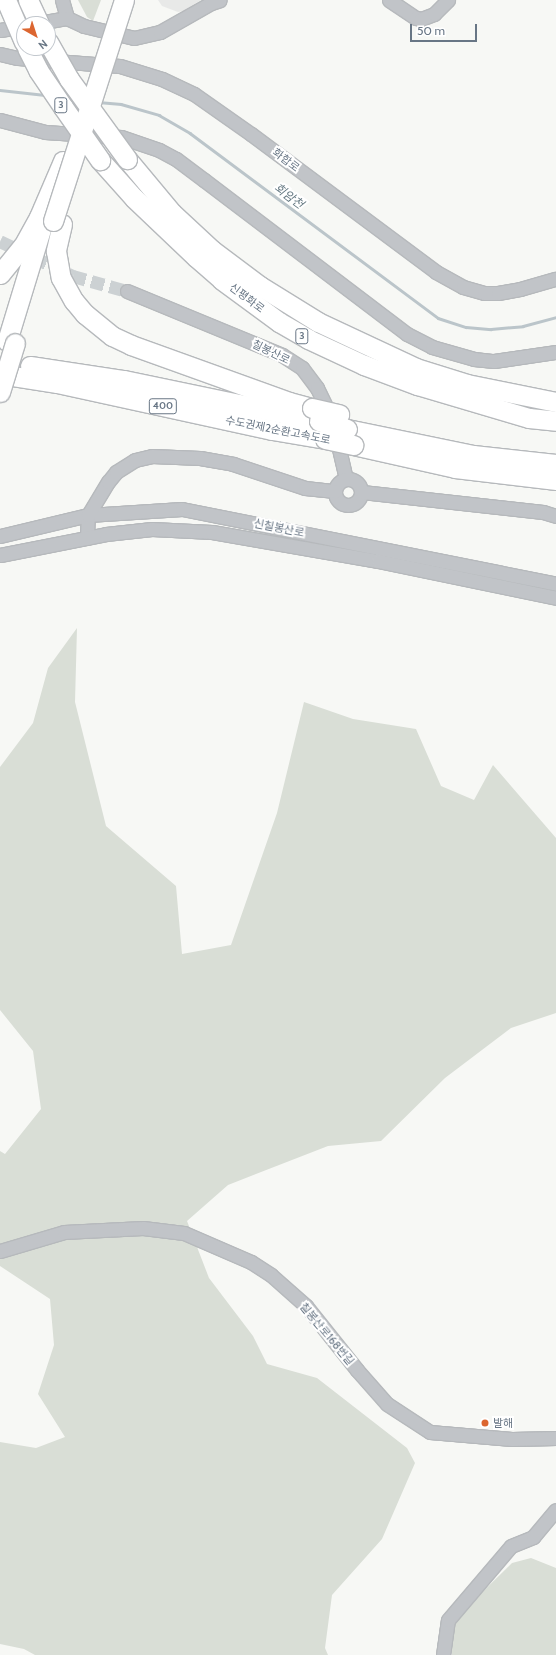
<!DOCTYPE html>
<meta charset="utf-8">
<style>
body{margin:0}
#map{position:relative;width:556px;height:1655px;overflow:hidden;background:#f7f8f5;font-family:Cabin,"Noto Sans KR",sans-serif}
div>[style]{position:absolute}
.built>*{inset:0;background:#e8e9e8}
.green>*{inset:0;background:#d9ded6}
.stream>*{height:2.5px;margin:-1.25px;padding:0 1.25px;transform-origin:1.25px;border-radius:1.25px;background:#bbc5ca}
.minor-tunnel>*{height:13px;margin-top:-6.5px;transform-origin:0;background:repeating-linear-gradient(90deg,#ccd1d3 0 13px,transparent 0 19px)}
.roads{filter:drop-shadow(1px 0 #b6b9bc) drop-shadow(-1px 0 #b6b9bc) drop-shadow(0 1px #b6b9bc) drop-shadow(0 -1px #b6b9bc)}
.minor>*{height:13px;margin:-6.5px;padding:0 6.5px;transform-origin:6.5px;border-radius:6.5px;background:#c1c4c8}
.minor>.ring{margin:-6.5px;padding:0;box-sizing:content-box;background:none;border:13px solid #c1c4c8;border-radius:50%}
.highway>*{height:19px;margin:-9.5px;padding:0 9.5px;transform-origin:9.5px;border-radius:9.5px;background:#fff}
.bridges{filter:drop-shadow(1px 0 #b6b9bc) drop-shadow(-1px 0 #b6b9bc) drop-shadow(0 1px #b6b9bc) drop-shadow(0 -1px #b6b9bc)}
.highway-bridge>*{height:19px;margin:-9.5px;padding:0 9.5px;transform-origin:9.5px;border-radius:9.5px;background:#fff}
.dots>*{width:11px;height:11px;translate:-50% -50%;box-sizing:border-box;border:2px solid #fff;border-radius:50%}
span{translate:-50% -50%;white-space:nowrap;text-align:center;line-height:1.15;-webkit-text-stroke:4px #fff;paint-order:stroke}
.shield-label span{padding:1px 3px;background:#fff;border:1px solid;border-radius:3px;-webkit-text-stroke-width:0}
.shield-label{font-size:10px;color:#687685;font-weight:700}
.street-label{font-size:11px;color:#687685}
.poi-label{font-size:11px;color:#687685}
.left{translate:0 -50%;text-align:left}
.water-label{font-size:12px;color:#637780;font-style:italic}
.north{position:absolute;left:16px;top:16px;width:40px;height:40px;box-sizing:border-box;background:#fff;border:1px solid #c3c8ce;border-radius:50%;rotate:141deg;font-size:11px;font-weight:700;line-height:16px;text-align:center;color:#687685}
.north::after{content:'';display:block;margin:auto;width:14px;height:18px;background:#dc6630;clip-path:polygon(50% 0,100% 100%,50% 72%,0 100%)}
.scale{position:absolute;left:410px;top:24px;width:67px;height:18px;box-sizing:border-box;border:2px solid #687685;border-top:0;padding-left:5px;font-size:12px;line-height:14px;white-space:nowrap;color:#687685;-webkit-text-stroke:3px #fff;paint-order:stroke}
</style>
<div id="map">
<div class="built">
<i style="clip-path:polygon(158px 0,201px 0,183px 11px,178px 12px,162px 6px)"></i>
</div>
<div class="green">
<i style="clip-path:polygon(78px 0,101px 0,93px 21px,87px 17px)"></i>
<i style="clip-path:polygon(77px 628px,75px 702px,106px 826px,176px 886px,182px 954px,231px 945px,277px 813px,304px 702px,353px 719px,416px 729px,441px 786px,474px 800px,493px 765px,556px 838px,556px 1013px,511px 1028px,445px 1078px,381px 1141px,328px 1146px,228px 1185px,187px 1221px,209px 1278px,253px 1336px,267px 1364px,317px 1378px,407px 1448px,415px 1463px,382px 1539px,332px 1595px,325px 1648px,328px 1655px,35px 1655px,24px 1649px,0 1644px,0 1442px,36px 1448px,65px 1437px,38px 1394px,54px 1345px,50px 1299px,0 1266px,0 1151px,5px 1154px,41px 1109px,33px 1051px,0 1010px,0 767px,33px 723px,48px 668px)"></i>
<i style="clip-path:polygon(531px 1558px,556px 1568px,556px 1655px,452px 1655px,452px 1629px,463px 1611px,512px 1563px)"></i>
</div>
<div class="stream">
<i style="left:0;top:90px;width:45px;rotate:6.3deg"></i>
<i style="left:98px;top:102px;width:23px;rotate:5deg"></i>
<i style="left:121px;top:104px;width:40px;rotate:16deg"></i>
<i style="left:159px;top:115px;width:36px;rotate:30deg"></i>
<i style="left:190px;top:133px;width:309px;rotate:36.7deg"></i>
<i style="left:438px;top:318px;width:29px;rotate:18deg"></i>
<i style="left:466px;top:327px;width:25px;rotate:5deg"></i>
<i style="left:491px;top:329px;width:32px;rotate:-5deg"></i>
<i style="left:523px;top:326px;width:34px;rotate:-15deg"></i>
</div>
<div class="minor-tunnel">
<i style="left:0;top:241px;width:81px;rotate:25.6deg"></i>
<i style="left:73px;top:276px;width:56px;rotate:15.5deg"></i>
</div>
<div class="roads">
<div class="minor">
<i style="left:62px;top:0;width:19px;rotate:74deg"></i>
<i style="left:389px;top:0;width:32px;rotate:34deg"></i>
<i style="left:416px;top:18px;width:5px;rotate:11deg"></i>
<i style="left:421px;top:19px;width:14px;rotate:-21deg"></i>
<i style="left:434px;top:14px;width:20px;rotate:-45deg"></i>
<i style="left:67px;top:18px;width:19px;rotate:25deg"></i>
<i style="left:84px;top:26px;width:51px;rotate:13.5deg"></i>
<i style="left:134px;top:38px;width:27px;rotate:-13deg"></i>
<i style="left:160px;top:32px;width:59px;rotate:-29.6deg"></i>
<i style="left:211px;top:3px;width:9px;rotate:-18deg"></i>
<i style="left:33px;top:24px;width:35px;rotate:-10deg"></i>
<i style="left:0;top:30px;width:24px;rotate:-9deg"></i>
<i style="left:0;top:54px;width:18px;rotate:13deg"></i>
<i style="left:18px;top:58px;width:102px;rotate:4.5deg"></i>
<i style="left:120px;top:66px;width:44px;rotate:17.2deg"></i>
<i style="left:162px;top:79px;width:35px;rotate:25deg"></i>
<i style="left:194px;top:94px;width:70px;rotate:35.1deg"></i>
<i style="left:251px;top:134px;width:231px;rotate:36.7deg"></i>
<i style="left:436px;top:272px;width:31px;rotate:29deg"></i>
<i style="left:463px;top:287px;width:22px;rotate:16deg"></i>
<i style="left:484px;top:293px;width:14px"></i>
<i style="left:498px;top:293px;width:22px;rotate:-10deg"></i>
<i style="left:520px;top:289px;width:37px;rotate:-16deg"></i>
<i style="left:0;top:120px;width:47px;rotate:14.9deg"></i>
<i style="left:45px;top:132px;width:76px;rotate:3.8deg"></i>
<i style="left:121px;top:137px;width:40px;rotate:18.9deg"></i>
<i style="left:159px;top:150px;width:19px;rotate:28deg"></i>
<i style="left:176px;top:159px;width:35px;rotate:37deg"></i>
<i style="left:204px;top:180px;width:255px;rotate:37.2deg"></i>
<i style="left:407px;top:334px;width:28px;rotate:27deg"></i>
<i style="left:432px;top:347px;width:44px;rotate:15.9deg"></i>
<i style="left:474px;top:359px;width:20px;rotate:6deg"></i>
<i style="left:494px;top:361px;width:63px;rotate:-8.3deg"></i>
<i style="left:127px;top:291px;width:168px;rotate:22.4deg"></i>
<i style="left:282px;top:355px;width:24px;rotate:33deg"></i>
<i style="left:302px;top:368px;width:25px;rotate:53deg"></i>
<i style="left:317px;top:388px;width:32px;rotate:64deg"></i>
<i style="left:336px;top:436px;width:44px;rotate:76.9deg"></i>
<i class="ring" style="left:335px;top:479px;width:13px;height:13px"></i>
<i style="left:362px;top:492px;width:182px;rotate:6.3deg"></i>
<i style="left:543px;top:512px;width:14px;rotate:17deg"></i>
<i style="left:0;top:536px;width:90px;rotate:-13.4deg"></i>
<i style="left:88px;top:515px;width:94px;rotate:-3.7deg"></i>
<i style="left:182px;top:509px;width:381px;rotate:11.3deg"></i>
<i style="left:87px;top:538px;width:23px;rotate:-88deg"></i>
<i style="left:88px;top:515px;width:39px;rotate:-59deg"></i>
<i style="left:108px;top:482px;width:13px;rotate:-51deg"></i>
<i style="left:116px;top:472px;width:22px;rotate:-32deg"></i>
<i style="left:135px;top:460px;width:17px;rotate:-13deg"></i>
<i style="left:152px;top:456px;width:48px;rotate:2.4deg"></i>
<i style="left:200px;top:458px;width:34px;rotate:10deg"></i>
<i style="left:233px;top:464px;width:76px;rotate:18.4deg"></i>
<i style="left:305px;top:488px;width:30px;rotate:6deg"></i>
<i style="left:0;top:555px;width:108px;rotate:-11.2deg"></i>
<i style="left:106px;top:534px;width:46px;rotate:-6.2deg"></i>
<i style="left:152px;top:529px;width:60px;rotate:2.9deg"></i>
<i style="left:212px;top:532px;width:169px;rotate:9.9deg"></i>
<i style="left:378px;top:561px;width:182px;rotate:11.7deg"></i>
<i style="left:0;top:1251px;width:67px;rotate:-16.5deg"></i>
<i style="left:64px;top:1232px;width:79px;rotate:-2.9deg"></i>
<i style="left:143px;top:1228px;width:41px;rotate:7deg"></i>
<i style="left:184px;top:1233px;width:73px;rotate:23.4deg"></i>
<i style="left:251px;top:1262px;width:24px;rotate:33deg"></i>
<i style="left:271px;top:1275px;width:47px;rotate:41.5deg"></i>
<i style="left:306px;top:1306px;width:82px;rotate:51.4deg"></i>
<i style="left:357px;top:1370px;width:45px;rotate:48.6deg"></i>
<i style="left:387px;top:1404px;width:51px;rotate:33.1deg"></i>
<i style="left:430px;top:1432px;width:82px;rotate:4.9deg"></i>
<i style="left:512px;top:1439px;width:44px;rotate:-1.3deg"></i>
<i style="left:443px;top:1655px;width:35px;rotate:-82deg"></i>
<i style="left:448px;top:1620px;width:97px;rotate:-49.6deg"></i>
<i style="left:511px;top:1546px;width:24px;rotate:-22deg"></i>
<i style="left:533px;top:1537px;width:35px;rotate:-50deg"></i>
</div>
<div class="highway">
<i style="left:127px;top:159px;width:70px;rotate:50.2deg"></i>
<i style="left:172px;top:213px;width:54px;rotate:42.8deg"></i>
<i style="left:212px;top:250px;width:60px;rotate:36.9deg"></i>
<i style="left:260px;top:286px;width:68px;rotate:31.8deg"></i>
<i style="left:318px;top:322px;width:108px;rotate:25.1deg"></i>
<i style="left:416px;top:368px;width:53px;rotate:17.4deg"></i>
<i style="left:467px;top:384px;width:91px;rotate:11.4deg"></i>
<i style="left:100px;top:160px;width:51px;rotate:48.2deg"></i>
<i style="left:134px;top:198px;width:86px;rotate:43.6deg"></i>
<i style="left:196px;top:257px;width:35px;rotate:41deg"></i>
<i style="left:222px;top:280px;width:71px;rotate:36.4deg"></i>
<i style="left:279px;top:322px;width:34px;rotate:30deg"></i>
<i style="left:308px;top:339px;width:62px;rotate:24.9deg"></i>
<i style="left:364px;top:365px;width:57px;rotate:20.7deg"></i>
<i style="left:417px;top:385px;width:117px;rotate:16.4deg"></i>
<i style="left:529px;top:418px;width:27px;rotate:6deg"></i>
<i style="left:62px;top:224px;width:28px;rotate:103deg"></i>
<i style="left:56px;top:251px;width:27px;rotate:80deg"></i>
<i style="left:61px;top:278px;width:26px;rotate:61deg"></i>
<i style="left:74px;top:301px;width:17px;rotate:50deg"></i>
<i style="left:85px;top:314px;width:35px;rotate:39deg"></i>
<i style="left:112px;top:336px;width:21px;rotate:25deg"></i>
<i style="left:131px;top:345px;width:168px;rotate:19.8deg"></i>
<i style="left:289px;top:402px;width:24px;rotate:15deg"></i>
<i style="left:0;top:274px;width:36px;rotate:-51deg"></i>
<i style="left:23px;top:246px;width:33px;rotate:-61deg"></i>
<i style="left:39px;top:217px;width:61px;rotate:-66.8deg"></i>
<i style="left:7px;top:341px;width:152px;rotate:-73.1deg"></i>
<i style="left:30px;top:366px;width:95px;rotate:8.5deg"></i>
<i style="left:124px;top:380px;width:190px;rotate:11.8deg"></i>
<i style="left:0;top:374px;width:58px;rotate:9deg"></i>
<i style="left:57px;top:383px;width:220px;rotate:12.3deg"></i>
<i style="left:272px;top:430px;width:54px;rotate:9.6deg"></i>
<i style="left:347px;top:429px;width:129px;rotate:11.7deg"></i>
<i style="left:473px;top:455px;width:83px;rotate:6.2deg"></i>
<i style="left:353px;top:445px;width:105px;rotate:12.7deg"></i>
<i style="left:455px;top:468px;width:102px;rotate:6.8deg"></i>
</div>
</div>
<div class="bridges">
<div class="highway-bridge">
<i style="left:6px;top:0;width:46px;rotate:66.8deg"></i>
<i style="left:28px;top:0;width:26px;rotate:65deg"></i>
<i style="left:48px;top:42px;width:43px;rotate:60.4deg"></i>
<i style="left:69px;top:79px;width:99px;rotate:54.1deg"></i>
<i style="left:27px;top:48px;width:25px;rotate:63deg"></i>
<i style="left:38px;top:70px;width:45px;rotate:56deg"></i>
<i style="left:63px;top:107px;width:65px;rotate:55.1deg"></i>
<i style="left:53px;top:221px;width:232px;rotate:-72.2deg"></i>
<i style="left:0;top:392px;width:51px;rotate:-73deg"></i>
<i style="left:312px;top:408px;width:28px;rotate:13deg"></i>
<i style="left:319px;top:421px;width:29px;rotate:16deg"></i>
<i style="left:325px;top:439px;width:29px;rotate:12deg"></i>
</div>
</div>
<div class="dots">
<i style="left:485px;top:1423px;background:#dc6630"></i>
</div>
<div class="shield-label">
<span style="left:61px;top:105px">3</span>
<span style="left:302px;top:336px">3</span>
<span style="left:163px;top:406px">400</span>
</div>
<div class="street-label">
<span style="left:286px;top:160px;rotate:37deg">화합로</span>
<span style="left:247px;top:298px;rotate:37deg">신평화로</span>
<span style="left:271px;top:352px;rotate:26deg">칠봉산로</span>
<span style="left:278px;top:430px;rotate:11deg">수도권제2순환고속도로</span>
<span style="left:279px;top:528px;rotate:11deg">신칠봉산로</span>
<span style="left:327px;top:1334px;rotate:50deg">칠봉산로168번길</span>
</div>
<div class="poi-label">
<span class="left" style="left:493px;top:1423px">발해</span>
</div>
<div class="water-label">
<span style="left:289px;top:196px;rotate:37deg">회암천</span>
</div>
<div class="north">N</div>
<div class="scale">50 m</div>
</div>
